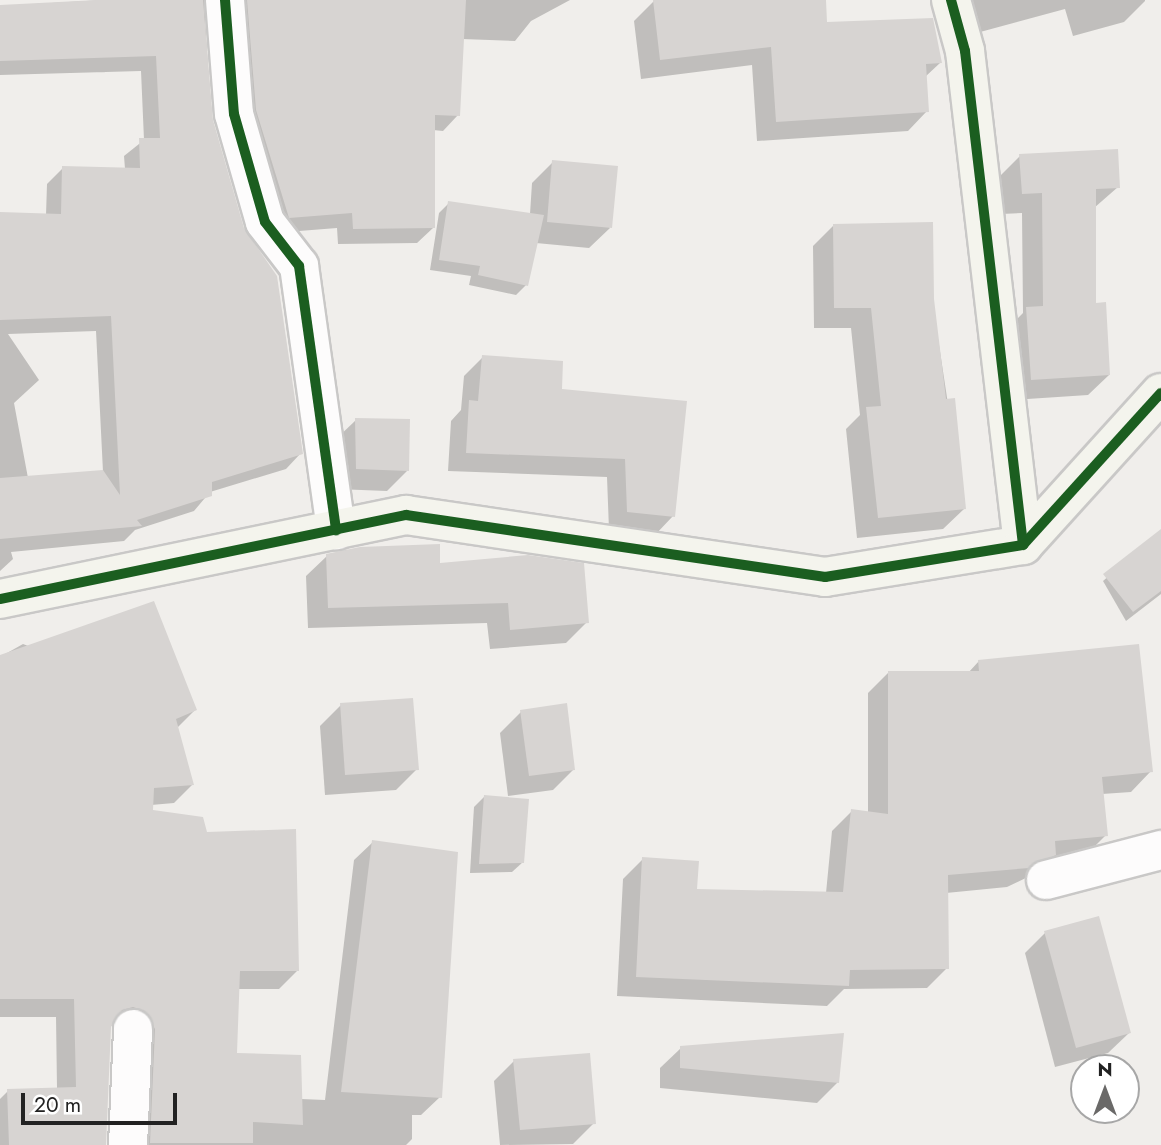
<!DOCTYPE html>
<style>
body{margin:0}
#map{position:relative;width:1161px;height:1145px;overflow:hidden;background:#f0eeeb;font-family:Jost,sans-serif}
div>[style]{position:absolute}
.shadow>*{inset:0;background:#0003}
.building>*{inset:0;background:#d7d4d2}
.roads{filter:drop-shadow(2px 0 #c9c8c7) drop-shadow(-2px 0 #c9c8c7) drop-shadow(0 2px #c9c8c7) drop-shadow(0 -2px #c9c8c7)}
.street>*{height:38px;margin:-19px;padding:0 19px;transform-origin:19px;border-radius:19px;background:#fdfcfc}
.secondary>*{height:38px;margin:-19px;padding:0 19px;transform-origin:19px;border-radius:19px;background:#f4f4ed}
.cycleway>*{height:10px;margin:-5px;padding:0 5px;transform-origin:5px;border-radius:5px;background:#1b5e20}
span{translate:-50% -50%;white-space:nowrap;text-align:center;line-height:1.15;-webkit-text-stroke:7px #fff;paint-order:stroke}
.north{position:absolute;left:1070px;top:1054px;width:70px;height:70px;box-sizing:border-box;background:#fff;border:2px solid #a7a7a7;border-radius:50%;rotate:0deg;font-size:19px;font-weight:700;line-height:28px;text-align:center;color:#222}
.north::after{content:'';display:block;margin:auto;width:24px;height:32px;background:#6a6968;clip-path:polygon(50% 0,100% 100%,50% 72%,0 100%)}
.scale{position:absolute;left:21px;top:1093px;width:156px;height:32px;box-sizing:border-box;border:4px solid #222;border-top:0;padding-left:9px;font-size:21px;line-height:24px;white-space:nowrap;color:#222;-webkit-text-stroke:5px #fff;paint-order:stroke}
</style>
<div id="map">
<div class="shadow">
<i style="clip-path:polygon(evenodd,103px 0,204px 0,211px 120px,301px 453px,286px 469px,210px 492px,194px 511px,135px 530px,124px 541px,11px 552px,13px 559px,0 571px,0 213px,46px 215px,47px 184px,63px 168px,125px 169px,124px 156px,144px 140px,141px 71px,0 75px,0 6px,103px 0,96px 331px,103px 472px,28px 478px,14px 403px,39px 380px,8px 334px,96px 331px)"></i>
<i style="clip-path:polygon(220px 0,570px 0,531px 21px,515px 41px,462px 39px,458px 115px,443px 131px,433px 130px,433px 228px,417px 243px,338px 244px,337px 228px,274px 233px)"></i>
<i style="clip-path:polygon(825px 0,825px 23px,940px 63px,925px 77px,927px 111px,908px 131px,757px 141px,752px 65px,641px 79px,634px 21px,654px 1px)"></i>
<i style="clip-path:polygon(947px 0,1145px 0,1145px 1px,1124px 22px,1073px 36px,1065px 9px,958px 38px)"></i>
<i style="clip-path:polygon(1020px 156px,1118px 187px,1094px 208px,1094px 305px,1109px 375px,1088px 395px,1011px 400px,1006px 330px,1023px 313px,1022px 213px,1001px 214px,999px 177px)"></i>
<i style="clip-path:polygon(553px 162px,610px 228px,589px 248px,536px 243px,526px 285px,516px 295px,469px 285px,471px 276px,430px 270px,439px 213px,449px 203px,530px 214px,532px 183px)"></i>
<i style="clip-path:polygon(833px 226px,932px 299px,964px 509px,943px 529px,857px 538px,846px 429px,860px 415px,851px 328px,814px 328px,813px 246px)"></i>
<i style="clip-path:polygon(483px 357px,560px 391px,685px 403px,673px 516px,655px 535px,609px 530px,607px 477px,448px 471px,451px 421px,461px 410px,464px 376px)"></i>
<i style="clip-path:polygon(356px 420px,408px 470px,387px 491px,336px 489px,335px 440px)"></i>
<i style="clip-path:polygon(1161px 531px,1161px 594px,1126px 621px,1103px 581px)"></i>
<i style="clip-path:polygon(327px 556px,439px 565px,587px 622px,566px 643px,490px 649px,487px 623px,308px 628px,306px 576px)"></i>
<i style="clip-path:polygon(23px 644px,195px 710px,177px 728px,192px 785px,174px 803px,151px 805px,151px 811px,205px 833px,298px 970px,279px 989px,238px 989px,235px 1055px,301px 1099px,325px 1100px,354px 860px,373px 842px,440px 1097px,421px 1115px,412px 1115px,412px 1139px,406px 1145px,133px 1145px,115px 1025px,110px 1026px,104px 1145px,0 1145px,0 1099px,8px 1091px,57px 1089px,56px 1017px,0 1017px,0 657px)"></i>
<i style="clip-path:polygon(979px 661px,1151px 771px,1131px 792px,1102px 794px,1106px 835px,1086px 855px,1050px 859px,1034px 874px,1007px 887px,946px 893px,947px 968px,927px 988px,844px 989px,827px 1006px,617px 996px,623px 879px,643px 859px,696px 890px,826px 893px,832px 831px,852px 811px,868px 813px,868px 693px,888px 673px,968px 673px)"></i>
<i style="clip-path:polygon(341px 705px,417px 769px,396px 790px,325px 795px,320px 726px)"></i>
<i style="clip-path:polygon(521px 712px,573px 770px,553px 790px,508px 796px,500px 733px)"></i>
<i style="clip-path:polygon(484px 797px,523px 862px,512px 872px,470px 873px,474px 807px)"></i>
<i style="clip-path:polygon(1045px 933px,1129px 1033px,1108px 1053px,1055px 1067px,1025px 953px)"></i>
<i style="clip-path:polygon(681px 1048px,838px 1082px,817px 1103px,660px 1088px,660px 1068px)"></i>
<i style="clip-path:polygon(514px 1061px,594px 1123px,573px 1144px,500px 1145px,494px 1081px)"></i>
</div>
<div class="building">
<i style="clip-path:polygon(98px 0,203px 0,213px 120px,244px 228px,277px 276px,303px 454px,212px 482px,212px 496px,137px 520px,142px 526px,0 539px,0 478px,103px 470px,120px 495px,111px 316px,0 320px,0 212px,61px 214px,62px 166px,140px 168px,139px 138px,160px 138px,156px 56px,0 61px,0 5px)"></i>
<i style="clip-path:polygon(247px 0,466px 0,460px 116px,435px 115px,435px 228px,353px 229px,352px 213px,289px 218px,256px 110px)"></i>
<i style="clip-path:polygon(653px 0,826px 0,827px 22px,933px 18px,942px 63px,926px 64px,929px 112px,776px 122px,771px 47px,660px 60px)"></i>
<i style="clip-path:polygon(1118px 149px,1120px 188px,1096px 189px,1096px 303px,1106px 302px,1110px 375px,1031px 380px,1026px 307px,1043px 306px,1042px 193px,1022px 194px,1019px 154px)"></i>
<i style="clip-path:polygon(552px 160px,618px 166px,612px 228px,547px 222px)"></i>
<i style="clip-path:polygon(448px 201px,544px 215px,528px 286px,478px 275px,480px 266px,439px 260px)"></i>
<i style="clip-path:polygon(933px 222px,934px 299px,946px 399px,955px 398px,966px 509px,878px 518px,866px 407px,881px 406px,871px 308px,834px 308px,833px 224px)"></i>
<i style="clip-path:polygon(482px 355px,563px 361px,562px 389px,687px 401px,675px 517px,627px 512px,625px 459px,466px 453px,469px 400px,478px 401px)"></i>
<i style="clip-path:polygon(355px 418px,410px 419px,409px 471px,356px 469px)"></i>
<i style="clip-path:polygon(1161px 529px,1161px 591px,1133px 612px,1103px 574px)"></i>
<i style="clip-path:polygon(440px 544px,440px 563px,528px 555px,584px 563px,589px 623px,510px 630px,508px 603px,328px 608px,326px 554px,360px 547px)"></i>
<i style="clip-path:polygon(154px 601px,197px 710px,176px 719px,194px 785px,154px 788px,153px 810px,203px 817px,207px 832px,296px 829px,299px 971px,240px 971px,237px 1053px,301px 1055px,303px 1125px,253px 1122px,253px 1143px,150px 1143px,155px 1029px,145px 1011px,133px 1007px,122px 1010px,111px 1027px,106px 1145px,9px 1145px,7px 1089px,76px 1087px,74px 999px,0 999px,0 655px)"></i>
<i style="clip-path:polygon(1139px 644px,1153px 772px,1102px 777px,1108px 836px,1055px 841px,1056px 855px,1029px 868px,948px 875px,949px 969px,850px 970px,849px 986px,636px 977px,642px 857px,699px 861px,697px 889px,843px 892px,851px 809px,888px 814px,888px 671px,979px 671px,978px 660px)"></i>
<i style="clip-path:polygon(413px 698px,419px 770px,345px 775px,340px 703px)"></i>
<i style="clip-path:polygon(567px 703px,575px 770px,529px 776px,520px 710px)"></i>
<i style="clip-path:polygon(484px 795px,529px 799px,524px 863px,479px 864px)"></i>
<i style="clip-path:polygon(372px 840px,458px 852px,442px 1098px,341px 1092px)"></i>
<i style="clip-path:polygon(1099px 916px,1131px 1033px,1076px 1048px,1044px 931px)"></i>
<i style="clip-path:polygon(844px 1033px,839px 1083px,680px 1068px,680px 1046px)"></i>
<i style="clip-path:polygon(590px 1053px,596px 1124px,520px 1130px,513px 1059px)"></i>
</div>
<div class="roads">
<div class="street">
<i style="left:225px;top:0;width:114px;rotate:85.5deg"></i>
<i style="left:234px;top:114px;width:112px;rotate:74deg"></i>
<i style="left:265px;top:222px;width:56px;rotate:52.3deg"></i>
<i style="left:299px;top:266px;width:267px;rotate:82deg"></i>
<i style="left:1046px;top:880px;width:119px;rotate:-14.6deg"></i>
<i style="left:128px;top:1145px;width:116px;rotate:-87.5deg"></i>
</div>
<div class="secondary">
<i style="left:951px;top:0;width:53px;rotate:74.6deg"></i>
<i style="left:965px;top:51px;width:497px;rotate:83.3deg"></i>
<i style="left:0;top:599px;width:415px;rotate:-11.7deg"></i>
<i style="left:406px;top:515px;width:424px;rotate:8.4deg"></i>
<i style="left:825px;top:577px;width:201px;rotate:-9.2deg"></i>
<i style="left:1023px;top:545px;width:205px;rotate:-47.8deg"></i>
</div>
</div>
<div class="cycleway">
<i style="left:225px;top:0;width:114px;rotate:85.5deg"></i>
<i style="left:234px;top:114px;width:112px;rotate:74deg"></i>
<i style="left:265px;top:222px;width:56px;rotate:52.3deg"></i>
<i style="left:299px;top:266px;width:267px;rotate:82deg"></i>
<i style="left:951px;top:0;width:53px;rotate:74.6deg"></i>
<i style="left:965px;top:51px;width:497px;rotate:83.3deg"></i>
<i style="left:0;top:599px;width:415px;rotate:-11.7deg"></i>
<i style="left:406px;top:515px;width:424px;rotate:8.4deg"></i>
<i style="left:825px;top:577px;width:201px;rotate:-9.2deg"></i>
<i style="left:1023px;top:545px;width:205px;rotate:-47.8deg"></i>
</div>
<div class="north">N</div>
<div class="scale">20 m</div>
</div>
